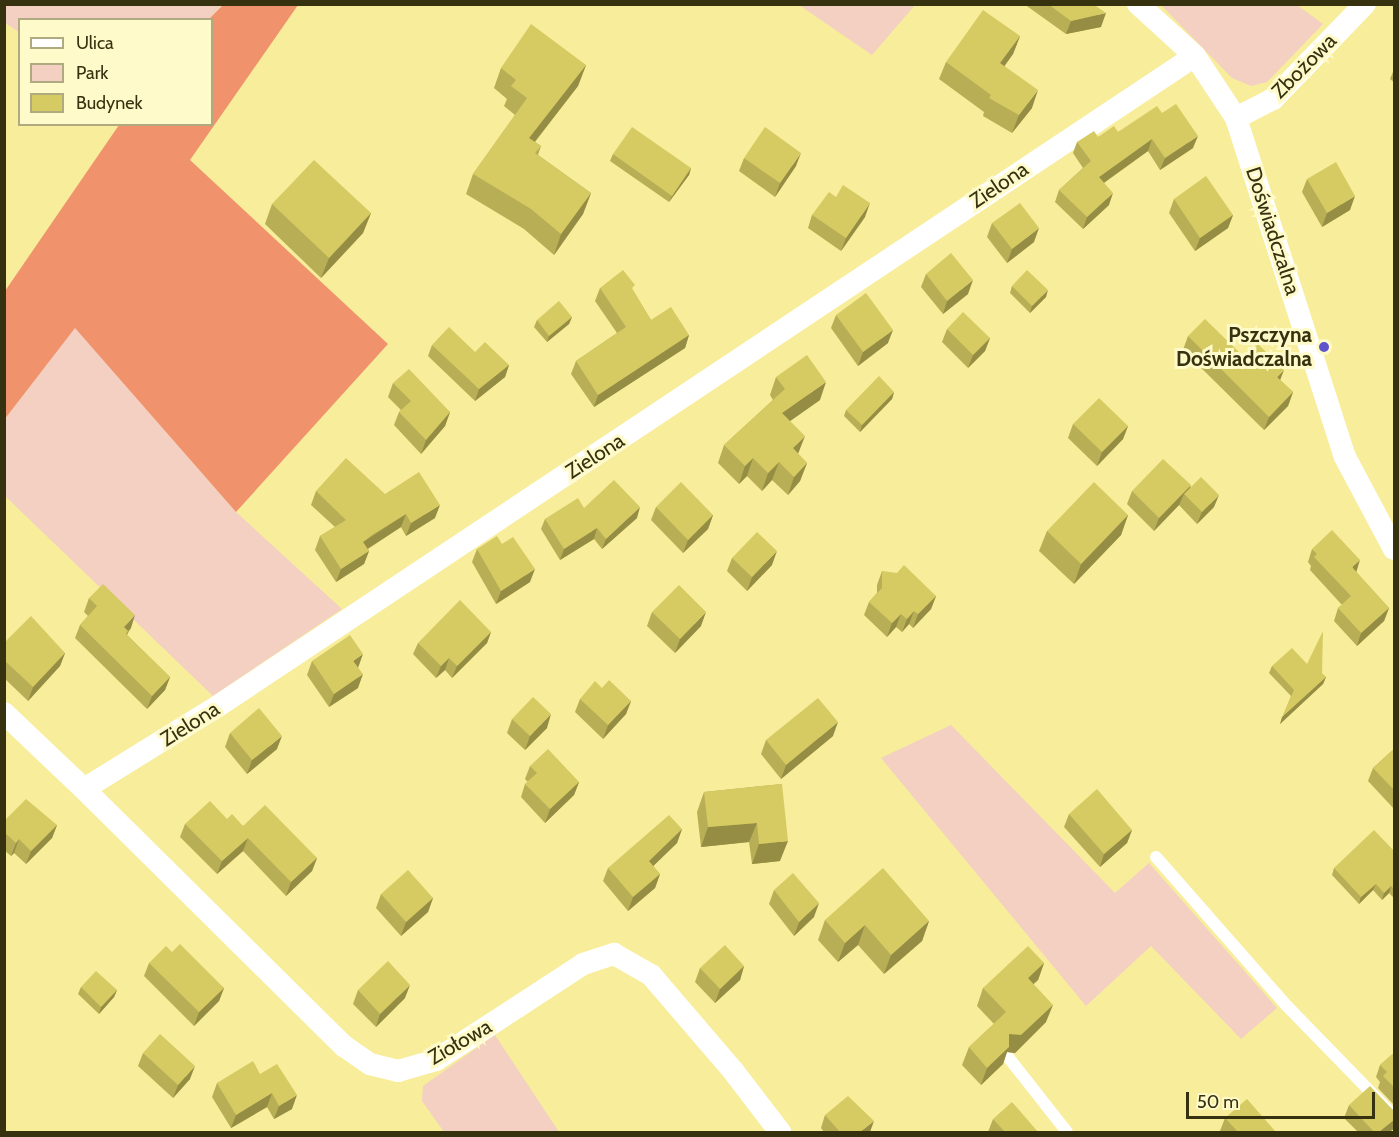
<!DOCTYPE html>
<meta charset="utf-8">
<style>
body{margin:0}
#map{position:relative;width:1399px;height:1137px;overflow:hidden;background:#f7ed9a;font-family:Cabin,sans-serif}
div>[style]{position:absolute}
.green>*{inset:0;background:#f3d0c2}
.forest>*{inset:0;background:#f0926c}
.service>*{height:12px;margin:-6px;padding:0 6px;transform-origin:6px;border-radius:6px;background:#fff}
.minor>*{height:22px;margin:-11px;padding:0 11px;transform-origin:11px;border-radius:11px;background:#fff}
.wall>*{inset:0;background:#b8ae55}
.shaded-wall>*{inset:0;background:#968d45}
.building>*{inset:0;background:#d6ca63}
.dots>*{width:16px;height:16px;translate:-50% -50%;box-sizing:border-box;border:3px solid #fffac9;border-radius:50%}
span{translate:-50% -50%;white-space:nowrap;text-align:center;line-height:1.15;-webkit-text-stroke:6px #fffac9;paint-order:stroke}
.street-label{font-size:21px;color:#36310f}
.poi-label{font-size:21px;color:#36310f;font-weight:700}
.right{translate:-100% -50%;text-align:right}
.frame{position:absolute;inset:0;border:6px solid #36310f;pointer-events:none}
.legend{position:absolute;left:18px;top:18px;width:195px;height:108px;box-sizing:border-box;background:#fffac9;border:2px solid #afaa7f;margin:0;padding:8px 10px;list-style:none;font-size:18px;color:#36310f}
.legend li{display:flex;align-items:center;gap:12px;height:30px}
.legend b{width:30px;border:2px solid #afaa7f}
.scale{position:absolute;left:1186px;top:1092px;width:189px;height:27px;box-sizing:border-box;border:3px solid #36310f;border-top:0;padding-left:8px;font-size:18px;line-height:21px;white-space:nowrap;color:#36310f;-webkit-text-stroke:4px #fffac9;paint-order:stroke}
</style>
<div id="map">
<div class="green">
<i style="clip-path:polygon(5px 5px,223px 5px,209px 19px,20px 20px,19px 32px,5px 23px)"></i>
<i style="clip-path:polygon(799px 5px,915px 5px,872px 55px)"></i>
<i style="clip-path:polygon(1161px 5px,1297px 5px,1323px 24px,1267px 82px,1251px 86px,1232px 78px)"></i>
<i style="clip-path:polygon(75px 327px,236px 512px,342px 609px,213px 696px,5px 496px,4px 420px)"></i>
<i style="clip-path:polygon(951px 725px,1115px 893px,1149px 863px,1277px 1008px,1241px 1039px,1151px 946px,1086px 1006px,881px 758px)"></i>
<i style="clip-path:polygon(495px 1035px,559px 1132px,444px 1132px,422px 1101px,423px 1086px)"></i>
</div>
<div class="forest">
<i style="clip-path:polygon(223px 5px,298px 5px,190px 160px,388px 344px,236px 512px,75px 328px,4px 420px,5px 291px,119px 125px,212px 124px,209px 19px)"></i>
</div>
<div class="service">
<i style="left:1156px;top:857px;width:198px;rotate:48.7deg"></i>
<i style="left:1287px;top:1006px;width:153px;rotate:45.8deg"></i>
<i style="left:1008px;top:1057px;width:95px;rotate:51.8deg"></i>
</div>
<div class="minor">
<i style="left:1138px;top:4px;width:77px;rotate:42.4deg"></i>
<i style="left:1195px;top:56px;width:74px;rotate:56.5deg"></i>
<i style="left:1236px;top:118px;width:356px;rotate:72.2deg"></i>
<i style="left:1345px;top:457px;width:104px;rotate:62deg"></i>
<i style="left:1236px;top:118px;width:42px;rotate:-27.2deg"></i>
<i style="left:1273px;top:99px;width:132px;rotate:-45.9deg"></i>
<i style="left:4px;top:713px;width:110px;rotate:43.5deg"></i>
<i style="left:84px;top:789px;width:158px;rotate:-31.8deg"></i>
<i style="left:218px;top:706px;width:1173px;rotate:-33.64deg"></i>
<i style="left:84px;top:789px;width:366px;rotate:44.7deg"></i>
<i style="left:344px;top:1046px;width:32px;rotate:35deg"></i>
<i style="left:370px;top:1064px;width:29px;rotate:14deg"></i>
<i style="left:398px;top:1071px;width:40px;rotate:-16deg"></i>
<i style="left:436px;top:1060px;width:176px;rotate:-33.1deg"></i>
<i style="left:583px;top:964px;width:33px;rotate:-18deg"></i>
<i style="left:614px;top:954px;width:43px;rotate:29.6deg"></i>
<i style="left:651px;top:975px;width:128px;rotate:49.4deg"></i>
<i style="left:734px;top:1072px;width:76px;rotate:52.5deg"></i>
</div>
<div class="wall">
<i style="clip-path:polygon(1024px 4px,1093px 4px,1101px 27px,1066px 34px)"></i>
<i style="clip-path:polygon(1020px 36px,1013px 54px,1004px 66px,1032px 108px,1012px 133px,983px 116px,984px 112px,939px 79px,946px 62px)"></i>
<i style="clip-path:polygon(586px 65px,578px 86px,535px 142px,541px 146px,538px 155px,591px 193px,583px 214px,554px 255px,524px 229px,466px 194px,473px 174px,515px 115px,504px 106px,507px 99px,494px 88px,501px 68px)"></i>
<i style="clip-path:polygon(1395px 67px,1395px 83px,1390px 79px)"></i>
<i style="clip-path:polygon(1162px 113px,1193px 148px,1160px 170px,1148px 151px,1104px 183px,1109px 205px,1083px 229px,1055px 202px,1059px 190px,1083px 168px,1073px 153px,1077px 142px,1118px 132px)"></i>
<i style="clip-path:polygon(613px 154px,691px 168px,689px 175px,669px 202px,610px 161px)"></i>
<i style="clip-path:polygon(744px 158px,796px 166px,775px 197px,739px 171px)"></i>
<i style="clip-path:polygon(1307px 179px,1350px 210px,1322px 227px,1302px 192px)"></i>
<i style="clip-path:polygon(836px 197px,865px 217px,841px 251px,808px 228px,812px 215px)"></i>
<i style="clip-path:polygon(1174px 199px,1233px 215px,1228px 228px,1195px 251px,1169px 213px)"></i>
<i style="clip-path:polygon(272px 204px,371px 213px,363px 233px,321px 278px,265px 224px)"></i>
<i style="clip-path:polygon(992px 223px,1034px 242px,1007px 263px,987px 237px)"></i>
<i style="clip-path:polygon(926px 274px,968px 294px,943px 314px,921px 287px)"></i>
<i style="clip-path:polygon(1012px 286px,1046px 297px,1030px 313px,1010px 293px)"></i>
<i style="clip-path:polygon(600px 288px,633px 291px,651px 320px,689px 335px,685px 348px,594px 407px,571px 374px,576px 361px,617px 333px,595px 301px)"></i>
<i style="clip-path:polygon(836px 315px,888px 343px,858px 366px,831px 328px)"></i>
<i style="clip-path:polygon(572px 317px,569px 324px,547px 342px,534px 327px,537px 320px)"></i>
<i style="clip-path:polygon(947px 329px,990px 338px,985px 351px,968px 368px,942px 342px)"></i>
<i style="clip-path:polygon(1188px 336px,1245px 358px,1280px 380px,1293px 392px,1288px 406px,1264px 430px,1183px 350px)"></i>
<i style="clip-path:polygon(432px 345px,509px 365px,505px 377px,475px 401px,428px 356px)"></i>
<i style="clip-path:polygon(776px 377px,820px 400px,790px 421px,798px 454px,807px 463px,800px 481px,788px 495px,772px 480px,762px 491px,747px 476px,739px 484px,718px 463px,724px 445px,773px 400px,770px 395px)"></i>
<i style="clip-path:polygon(393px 383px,450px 412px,445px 426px,421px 454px,394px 425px,399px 412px,401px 410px,388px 397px)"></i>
<i style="clip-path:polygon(894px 392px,892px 399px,860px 432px,844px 416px,846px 410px)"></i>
<i style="clip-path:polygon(1073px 424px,1128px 426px,1123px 439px,1097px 466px,1068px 438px)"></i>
<i style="clip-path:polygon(1190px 487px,1214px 507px,1197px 524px,1179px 505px,1154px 531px,1127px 504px,1132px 491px)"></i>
<i style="clip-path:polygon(316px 491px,385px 494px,435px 518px,406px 536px,401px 527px,368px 549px,369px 551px,364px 564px,336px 582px,315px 550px,320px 536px,335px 527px,311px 505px)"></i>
<i style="clip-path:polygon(656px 507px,713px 515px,708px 529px,683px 553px,651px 520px)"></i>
<i style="clip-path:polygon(584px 508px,637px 518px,602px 549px,594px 539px,560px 560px,541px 529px,545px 519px)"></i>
<i style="clip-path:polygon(1128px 515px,1121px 535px,1074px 584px,1039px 551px,1047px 531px)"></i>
<i style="clip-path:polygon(502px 544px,530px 582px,496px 604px,472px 562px,477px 549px)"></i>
<i style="clip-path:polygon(1312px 549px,1356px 572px,1389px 608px,1384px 621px,1357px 646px,1334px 621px,1338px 608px,1342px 605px,1310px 570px,1311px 566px,1308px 562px)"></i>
<i style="clip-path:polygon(732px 558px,772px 565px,747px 591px,727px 571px)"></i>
<i style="clip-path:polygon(882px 571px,936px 596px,931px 609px,913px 628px,909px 624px,902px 632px,896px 627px,887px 637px,864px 615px,869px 602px,877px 593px,877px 585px)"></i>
<i style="clip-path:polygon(89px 598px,131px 628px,127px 635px,170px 677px,165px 690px,147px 709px,75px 638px,80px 625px,88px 616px,84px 612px)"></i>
<i style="clip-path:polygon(652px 612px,701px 626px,675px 653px,647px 626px)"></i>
<i style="clip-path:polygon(491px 632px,487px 643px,452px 678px,445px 670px,436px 678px,413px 654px,418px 643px)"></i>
<i style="clip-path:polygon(4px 643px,65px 653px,60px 666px,28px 701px,4px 678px)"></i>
<i style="clip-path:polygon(312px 661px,358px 667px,358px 688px,329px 707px,307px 675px)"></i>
<i style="clip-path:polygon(1307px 664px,1326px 677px,1323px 684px,1280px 724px,1291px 696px,1269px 673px,1272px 666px)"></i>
<i style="clip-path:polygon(602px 688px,631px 701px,626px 714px,603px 739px,575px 712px,580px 699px)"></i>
<i style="clip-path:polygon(512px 719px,547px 728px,525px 750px,507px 733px)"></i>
<i style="clip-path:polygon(230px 733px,277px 749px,247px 774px,225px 747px)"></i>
<i style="clip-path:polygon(833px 736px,781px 779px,761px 754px,766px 740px)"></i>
<i style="clip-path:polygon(1395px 748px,1395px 810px,1368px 781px,1373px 768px)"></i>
<i style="clip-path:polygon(530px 766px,579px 782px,574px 795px,545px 823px,521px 797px,525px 784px,528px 782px,525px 779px)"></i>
<i style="clip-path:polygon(782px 784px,780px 861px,752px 864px,749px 842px,701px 847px,697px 812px,704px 792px)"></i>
<i style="clip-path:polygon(1069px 814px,1132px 830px,1127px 843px,1100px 867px,1064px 827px)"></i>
<i style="clip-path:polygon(227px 819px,317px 858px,312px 871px,286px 896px,243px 851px,217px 874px,180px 837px,185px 824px)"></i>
<i style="clip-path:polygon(4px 821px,57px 825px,52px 838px,26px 864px,14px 853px,11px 856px,4px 850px)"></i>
<i style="clip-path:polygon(682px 829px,677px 843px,653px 866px,660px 874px,655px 888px,628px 911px,603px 881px,608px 868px)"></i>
<i style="clip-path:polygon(1395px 852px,1395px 899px,1389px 893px,1382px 900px,1373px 890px,1359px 904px,1332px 875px,1334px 868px)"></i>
<i style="clip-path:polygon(774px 890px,814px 917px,794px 936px,769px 904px)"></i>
<i style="clip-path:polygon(381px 894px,433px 898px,428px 912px,401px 936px,376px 908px)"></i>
<i style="clip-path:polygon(825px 920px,929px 921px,922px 941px,884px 974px,858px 945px,838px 962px,818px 940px)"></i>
<i style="clip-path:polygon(172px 952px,224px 988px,219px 1001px,194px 1026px,144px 976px,149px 963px)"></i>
<i style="clip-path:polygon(1044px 963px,1038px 980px,1033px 984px,1046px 1022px,1015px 1053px,1007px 1052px,1003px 1064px,981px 1085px,962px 1065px,969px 1047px,994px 1024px,977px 1006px,983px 988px)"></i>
<i style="clip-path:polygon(744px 966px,740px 980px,715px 1003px,695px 982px,700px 968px)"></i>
<i style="clip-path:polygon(81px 987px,117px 990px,114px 997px,99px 1014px,78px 994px)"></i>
<i style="clip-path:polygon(358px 990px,405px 998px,376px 1027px,353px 1004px)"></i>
<i style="clip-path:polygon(1395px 1052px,1395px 1106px,1378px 1088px,1380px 1082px,1376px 1077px,1380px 1065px)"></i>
<i style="clip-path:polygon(143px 1053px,190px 1079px,173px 1098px,138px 1066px)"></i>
<i style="clip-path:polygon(260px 1074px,292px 1109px,274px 1119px,267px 1107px,231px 1128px,212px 1097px,217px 1083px)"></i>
<i style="clip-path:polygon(1349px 1105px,1395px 1110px,1395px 1128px,1389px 1132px,1358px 1132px,1344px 1118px)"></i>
<i style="clip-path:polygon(825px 1115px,870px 1132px,824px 1132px,821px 1128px)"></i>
<i style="clip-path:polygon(1225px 1118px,1276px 1132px,1221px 1132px,1220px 1131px)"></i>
<i style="clip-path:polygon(993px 1119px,1038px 1132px,988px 1132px)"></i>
</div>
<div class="shaded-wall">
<i style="clip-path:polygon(1106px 13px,1101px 27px,1066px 34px,1071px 21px)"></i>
<i style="clip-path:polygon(1020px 36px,1013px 54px,994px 81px,1000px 63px)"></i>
<i style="clip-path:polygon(586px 65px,578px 86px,522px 158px,529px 138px)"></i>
<i style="clip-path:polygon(1038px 90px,1032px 108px,1012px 133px,1019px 115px)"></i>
<i style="clip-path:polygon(1198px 136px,1193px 148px,1160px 170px,1165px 158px)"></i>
<i style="clip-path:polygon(1152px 139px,1148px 151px,1095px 189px,1099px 177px)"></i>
<i style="clip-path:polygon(801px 153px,796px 166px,775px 197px,780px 183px)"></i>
<i style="clip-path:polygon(691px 168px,689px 175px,669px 202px,672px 196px)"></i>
<i style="clip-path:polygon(591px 193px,583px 214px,554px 255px,561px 234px)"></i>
<i style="clip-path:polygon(1113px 193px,1109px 205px,1083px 229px,1087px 217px)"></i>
<i style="clip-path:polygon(1355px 196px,1350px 210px,1322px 227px,1327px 213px)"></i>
<i style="clip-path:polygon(870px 203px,865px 217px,841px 251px,846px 238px)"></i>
<i style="clip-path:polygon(371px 213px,363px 233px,321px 278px,329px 258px)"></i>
<i style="clip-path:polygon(1233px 215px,1228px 228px,1195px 251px,1200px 238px)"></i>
<i style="clip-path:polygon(1039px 228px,1034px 242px,1007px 263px,1012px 249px)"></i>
<i style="clip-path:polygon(973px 280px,968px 294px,943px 314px,947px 301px)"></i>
<i style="clip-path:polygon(1048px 290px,1046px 297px,1030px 313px,1032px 306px)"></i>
<i style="clip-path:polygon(572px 317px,569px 324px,547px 342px,549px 336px)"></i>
<i style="clip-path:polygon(893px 330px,888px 343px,858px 366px,863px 352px)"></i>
<i style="clip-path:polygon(689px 335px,685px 348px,594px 407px,598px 395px)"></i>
<i style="clip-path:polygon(990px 338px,985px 351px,968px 368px,973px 355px)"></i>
<i style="clip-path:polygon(509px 365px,505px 377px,475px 401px,479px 389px)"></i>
<i style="clip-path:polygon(1284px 370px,1279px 383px,1277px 377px)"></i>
<i style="clip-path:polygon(826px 382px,820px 400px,776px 431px,782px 413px)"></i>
<i style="clip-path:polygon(894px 392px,892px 399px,860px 432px,862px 425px)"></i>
<i style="clip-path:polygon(1293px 392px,1288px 406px,1264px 430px,1269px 417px)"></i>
<i style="clip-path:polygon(450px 412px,445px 426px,421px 454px,426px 440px)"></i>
<i style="clip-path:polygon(1128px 426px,1123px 439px,1097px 466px,1102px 452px)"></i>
<i style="clip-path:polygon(805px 436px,798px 454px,793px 448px)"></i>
<i style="clip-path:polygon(753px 458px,747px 476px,739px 484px,745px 466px)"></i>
<i style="clip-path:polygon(779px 462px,772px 480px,762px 491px,768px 473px)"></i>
<i style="clip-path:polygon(807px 463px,800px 481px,788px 495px,794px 477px)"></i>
<i style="clip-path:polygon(1191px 485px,1187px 497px,1184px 494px,1179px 505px,1154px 531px,1159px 518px)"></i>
<i style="clip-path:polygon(1219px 495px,1214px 507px,1197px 524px,1202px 512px)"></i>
<i style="clip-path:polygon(440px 505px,435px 518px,406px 536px,411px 523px)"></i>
<i style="clip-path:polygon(640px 507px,637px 518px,602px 549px,606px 539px)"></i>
<i style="clip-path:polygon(406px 514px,401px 527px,367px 549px,363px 542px)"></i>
<i style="clip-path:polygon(713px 515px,708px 529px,683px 553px,688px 540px)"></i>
<i style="clip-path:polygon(1128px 515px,1121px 535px,1074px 584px,1081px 564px)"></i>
<i style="clip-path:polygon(597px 528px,594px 539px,560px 560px,564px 549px)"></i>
<i style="clip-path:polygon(369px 551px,364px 564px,336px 582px,341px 569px)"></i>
<i style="clip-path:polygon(777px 551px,772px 565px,747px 591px,752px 577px)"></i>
<i style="clip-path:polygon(1360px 560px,1356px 573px,1352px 567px)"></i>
<i style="clip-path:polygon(535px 569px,530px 582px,496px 604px,501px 591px)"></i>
<i style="clip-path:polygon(936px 596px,931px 609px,913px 628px,918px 614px)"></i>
<i style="clip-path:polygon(1389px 608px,1384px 621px,1357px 646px,1361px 633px)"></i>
<i style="clip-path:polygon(914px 611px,909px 624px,902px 632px,907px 619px)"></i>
<i style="clip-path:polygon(706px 612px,701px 626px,675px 653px,680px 639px)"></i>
<i style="clip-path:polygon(901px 614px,896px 627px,887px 637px,892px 623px)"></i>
<i style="clip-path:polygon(135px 615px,131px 628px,128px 631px,123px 644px,124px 627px)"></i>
<i style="clip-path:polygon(491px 632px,487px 643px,452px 678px,457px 666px)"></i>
<i style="clip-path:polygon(65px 653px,60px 666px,28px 701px,33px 687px)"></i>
<i style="clip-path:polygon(363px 654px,358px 668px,353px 661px)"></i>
<i style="clip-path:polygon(449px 658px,445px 670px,436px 678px,441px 666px)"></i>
<i style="clip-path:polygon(363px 674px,358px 688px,329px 707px,334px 694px)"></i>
<i style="clip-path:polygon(170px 677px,165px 690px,147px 709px,152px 696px)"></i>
<i style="clip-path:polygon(1326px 677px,1323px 684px,1280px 724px,1282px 717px)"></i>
<i style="clip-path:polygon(631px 701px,626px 714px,603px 739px,608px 725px)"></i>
<i style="clip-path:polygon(551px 714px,547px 728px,525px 750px,530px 736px)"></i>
<i style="clip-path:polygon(838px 722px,833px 736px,781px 779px,786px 765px)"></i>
<i style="clip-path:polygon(282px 736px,277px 749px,247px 774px,252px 760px)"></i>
<i style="clip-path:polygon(579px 782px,574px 795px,545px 823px,550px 809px)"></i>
<i style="clip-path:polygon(757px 823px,749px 842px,701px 847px,708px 827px)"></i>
<i style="clip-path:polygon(57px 825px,52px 838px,26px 864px,31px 851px)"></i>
<i style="clip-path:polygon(682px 829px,677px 843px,644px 875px,649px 861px)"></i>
<i style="clip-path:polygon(1132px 830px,1127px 843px,1100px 867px,1104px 854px)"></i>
<i style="clip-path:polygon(248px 838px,243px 851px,217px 874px,222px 861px)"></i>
<i style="clip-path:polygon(19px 839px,14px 853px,11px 856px,16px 843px)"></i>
<i style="clip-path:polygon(788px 841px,780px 861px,752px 864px,759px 844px)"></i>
<i style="clip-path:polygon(317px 858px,312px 871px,286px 896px,291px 882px)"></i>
<i style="clip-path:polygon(660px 874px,655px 888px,628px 911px,633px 897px)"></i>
<i style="clip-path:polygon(1376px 884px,1373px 890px,1359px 904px,1361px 897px)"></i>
<i style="clip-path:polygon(1391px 886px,1389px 893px,1382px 900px,1384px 893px)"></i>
<i style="clip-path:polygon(433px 898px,428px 912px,401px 936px,406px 922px)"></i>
<i style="clip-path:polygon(819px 903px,814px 917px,794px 936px,799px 922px)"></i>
<i style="clip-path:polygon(929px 921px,922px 941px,884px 974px,891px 955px)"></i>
<i style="clip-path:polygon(865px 925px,858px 945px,838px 962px,845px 943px)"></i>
<i style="clip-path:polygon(1044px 963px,1038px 980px,1021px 996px,1028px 978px)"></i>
<i style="clip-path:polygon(744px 966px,740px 980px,715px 1003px,720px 989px)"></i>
<i style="clip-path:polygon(410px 985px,405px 998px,376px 1027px,380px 1014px)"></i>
<i style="clip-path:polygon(224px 988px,219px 1001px,194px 1026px,199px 1012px)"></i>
<i style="clip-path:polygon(117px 990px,114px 997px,99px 1014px,101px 1007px)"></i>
<i style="clip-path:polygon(1053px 1005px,1046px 1022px,1015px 1053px,1007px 1052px,1003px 1064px,981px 1085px,987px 1068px,1009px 1034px)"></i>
<i style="clip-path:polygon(195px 1066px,190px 1079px,173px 1098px,178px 1085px)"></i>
<i style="clip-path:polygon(272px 1093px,267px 1107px,231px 1128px,236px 1115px)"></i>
<i style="clip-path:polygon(297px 1095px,292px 1109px,274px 1119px,279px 1106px)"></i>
<i style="clip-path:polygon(1395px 1119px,1395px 1128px,1389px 1132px,1379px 1132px)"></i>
<i style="clip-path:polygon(874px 1121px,870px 1132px,860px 1132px)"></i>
</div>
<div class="building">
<i style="clip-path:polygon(1048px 4px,1093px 4px,1106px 13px,1071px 21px)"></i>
<i style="clip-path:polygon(983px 10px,1020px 36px,1000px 63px,1038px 90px,1019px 115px,989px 98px,991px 95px,946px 62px)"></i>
<i style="clip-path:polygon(531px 24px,586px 65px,529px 138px,541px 146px,535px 153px,591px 193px,561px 234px,531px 209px,473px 174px,527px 98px,511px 86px,516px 80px,501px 68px)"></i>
<i style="clip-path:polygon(1176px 104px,1198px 136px,1165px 158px,1152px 139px,1099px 177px,1113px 193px,1087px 217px,1059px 190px,1091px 161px,1077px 142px,1094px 131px,1098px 137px,1114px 126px,1118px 132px,1157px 106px,1162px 113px)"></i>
<i style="clip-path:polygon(632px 127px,691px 168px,672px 196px,613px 154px)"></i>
<i style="clip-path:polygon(765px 127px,801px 153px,780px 183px,744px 158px)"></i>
<i style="clip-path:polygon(314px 160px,371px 213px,329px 258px,272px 204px)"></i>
<i style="clip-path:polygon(1336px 162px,1355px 196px,1327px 213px,1307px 179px)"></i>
<i style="clip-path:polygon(1206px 176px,1233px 215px,1200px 238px,1174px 199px)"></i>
<i style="clip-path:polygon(843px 185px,870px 203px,846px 238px,812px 215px,829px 192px,836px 197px)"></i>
<i style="clip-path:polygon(1020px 203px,1039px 228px,1012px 249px,992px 223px)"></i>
<i style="clip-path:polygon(951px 253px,973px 280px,947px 301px,926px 274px)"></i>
<i style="clip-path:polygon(623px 270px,635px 285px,632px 288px,651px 320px,671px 307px,689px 335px,598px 395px,576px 361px,626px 327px,600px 288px)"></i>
<i style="clip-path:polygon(1027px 270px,1048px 290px,1032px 306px,1012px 286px)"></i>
<i style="clip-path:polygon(866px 293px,893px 330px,863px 352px,836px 315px)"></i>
<i style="clip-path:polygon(559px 301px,572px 317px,549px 336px,537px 320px)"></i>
<i style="clip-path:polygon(963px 312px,990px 338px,973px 355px,947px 329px)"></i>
<i style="clip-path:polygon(1205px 319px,1245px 358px,1258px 344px,1284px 370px,1277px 377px,1293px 392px,1269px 417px,1188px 336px)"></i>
<i style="clip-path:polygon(449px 327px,475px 352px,485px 342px,509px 365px,479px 389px,432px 345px)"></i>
<i style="clip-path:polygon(807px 355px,826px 382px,782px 413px,805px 436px,793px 448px,807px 463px,794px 477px,779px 462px,768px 473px,753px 458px,745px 466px,724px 445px,785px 389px,776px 377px)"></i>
<i style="clip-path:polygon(409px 369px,450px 412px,426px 440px,399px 412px,411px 401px,393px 383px)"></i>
<i style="clip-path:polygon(879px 376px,894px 392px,862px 425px,846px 410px)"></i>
<i style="clip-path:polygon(1099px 398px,1128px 426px,1102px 452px,1073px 424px)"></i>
<i style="clip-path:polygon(346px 458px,385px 494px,419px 472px,440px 505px,411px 523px,406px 514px,372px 535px,363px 542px,369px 551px,341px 569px,320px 536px,346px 520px,316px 491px)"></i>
<i style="clip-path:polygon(1163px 459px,1191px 485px,1159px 518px,1132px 491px)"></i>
<i style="clip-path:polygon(1201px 477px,1219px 495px,1202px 512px,1184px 494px)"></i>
<i style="clip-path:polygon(614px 480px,640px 507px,606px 539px,597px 528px,564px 549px,545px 519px,578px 498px,584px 508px)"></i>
<i style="clip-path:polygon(681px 482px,713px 515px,688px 540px,656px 507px)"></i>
<i style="clip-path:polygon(1094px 482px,1128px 515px,1081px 564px,1047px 531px)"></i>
<i style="clip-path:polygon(1332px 530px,1360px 560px,1352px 567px,1389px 608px,1361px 633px,1338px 608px,1351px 596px,1314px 557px,1317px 554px,1312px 549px)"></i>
<i style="clip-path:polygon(757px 532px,777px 551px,752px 577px,732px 558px)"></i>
<i style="clip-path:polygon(497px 536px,502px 544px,513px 537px,535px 569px,501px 591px,477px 549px)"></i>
<i style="clip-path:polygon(904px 565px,936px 596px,918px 614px,914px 611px,907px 619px,901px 614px,892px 623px,869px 602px,882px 588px,882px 571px,897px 573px)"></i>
<i style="clip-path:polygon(103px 584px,135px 615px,124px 627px,128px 631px,126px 634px,170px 677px,152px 696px,80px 625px,97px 606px,89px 598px)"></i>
<i style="clip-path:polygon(679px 585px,706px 612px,680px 639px,652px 612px)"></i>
<i style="clip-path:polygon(460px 600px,491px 632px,457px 666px,449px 658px,441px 666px,418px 643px)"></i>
<i style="clip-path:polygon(31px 616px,65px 653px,33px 687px,4px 660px,4px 643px)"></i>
<i style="clip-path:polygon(1323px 631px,1322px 673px,1326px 677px,1282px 717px,1294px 690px,1272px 666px,1292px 648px,1307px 664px)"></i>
<i style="clip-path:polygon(350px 635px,363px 654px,353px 661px,363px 674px,334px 694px,312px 661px)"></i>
<i style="clip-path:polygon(609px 680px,631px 701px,608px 725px,580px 699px,595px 681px,602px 688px)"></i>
<i style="clip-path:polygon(533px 697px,551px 714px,530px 736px,512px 719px)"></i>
<i style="clip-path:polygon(818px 698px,838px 722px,786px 765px,766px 740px)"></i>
<i style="clip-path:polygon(259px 708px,282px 736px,252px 760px,230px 733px)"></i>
<i style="clip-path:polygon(1395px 748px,1395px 791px,1373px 768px)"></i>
<i style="clip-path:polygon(548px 749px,579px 782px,550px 809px,525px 784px,537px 773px,530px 766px)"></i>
<i style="clip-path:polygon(782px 784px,788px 841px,759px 844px,757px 823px,708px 827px,704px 792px)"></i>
<i style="clip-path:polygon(1097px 789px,1132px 830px,1104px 854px,1069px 814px)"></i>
<i style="clip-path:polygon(26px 799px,57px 825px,31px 851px,19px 839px,16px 843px,4px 832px,4px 821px)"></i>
<i style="clip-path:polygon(210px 801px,227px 819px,232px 814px,243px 826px,265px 805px,317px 858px,291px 882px,248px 838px,222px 861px,185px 824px)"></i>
<i style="clip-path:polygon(669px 815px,682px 829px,649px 861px,660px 874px,633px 897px,608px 868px)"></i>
<i style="clip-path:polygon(1374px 830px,1395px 852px,1395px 890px,1391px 886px,1384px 893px,1376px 884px,1361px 897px,1334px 868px)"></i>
<i style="clip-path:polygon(883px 868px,929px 921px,891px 955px,865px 925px,845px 943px,825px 920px)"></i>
<i style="clip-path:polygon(408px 870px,433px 898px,406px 922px,381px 894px)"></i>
<i style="clip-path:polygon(793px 873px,819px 903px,799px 922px,774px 890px)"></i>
<i style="clip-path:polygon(180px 944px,224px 988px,199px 1012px,149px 963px,166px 946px,172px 952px)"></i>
<i style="clip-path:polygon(725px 945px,744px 966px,720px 989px,700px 968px)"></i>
<i style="clip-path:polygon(1028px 946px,1044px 963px,1028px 978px,1053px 1005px,1021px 1035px,1009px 1034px,1009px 1047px,987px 1068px,969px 1047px,1006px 1012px,983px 988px)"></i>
<i style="clip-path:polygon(388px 961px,410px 985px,380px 1014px,358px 990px)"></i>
<i style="clip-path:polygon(96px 971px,117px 990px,101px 1007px,81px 987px)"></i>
<i style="clip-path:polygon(160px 1034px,195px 1066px,178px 1085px,143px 1053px)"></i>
<i style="clip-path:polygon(1395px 1052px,1395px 1088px,1383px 1076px,1387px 1072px,1380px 1065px)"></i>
<i style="clip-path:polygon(253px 1061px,260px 1074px,277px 1064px,297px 1095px,279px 1106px,272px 1093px,236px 1115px,217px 1083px)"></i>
<i style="clip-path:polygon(1370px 1086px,1393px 1110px,1395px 1110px,1395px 1119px,1379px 1132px,1374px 1132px,1349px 1105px)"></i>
<i style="clip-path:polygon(848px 1096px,874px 1121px,860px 1132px,840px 1132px,825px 1115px)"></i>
<i style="clip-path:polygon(1247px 1099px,1276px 1132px,1238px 1132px,1225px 1118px)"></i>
<i style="clip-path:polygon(1012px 1102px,1038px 1132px,1005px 1132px,993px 1119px)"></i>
</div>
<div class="dots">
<i style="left:1324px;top:347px;background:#5f53cc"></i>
</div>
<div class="street-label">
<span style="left:1304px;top:66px;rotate:-45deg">Zbożowa</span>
<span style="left:999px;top:185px;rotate:-34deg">Zielona</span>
<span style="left:1273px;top:231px;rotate:72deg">Doświadczalna</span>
<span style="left:595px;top:456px;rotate:-33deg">Zielona</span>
<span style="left:190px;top:724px;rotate:-32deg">Zielona</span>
<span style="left:460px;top:1042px;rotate:-30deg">Ziołowa</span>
</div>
<div class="poi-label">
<span class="right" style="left:1312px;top:347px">Pszczyna<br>Doświadczalna</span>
</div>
<div class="frame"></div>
<ul class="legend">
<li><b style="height:8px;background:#fff"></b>Ulica</li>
<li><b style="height:16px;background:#f3d0c2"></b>Park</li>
<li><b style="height:16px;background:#d6ca63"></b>Budynek</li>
</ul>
<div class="scale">50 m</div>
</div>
